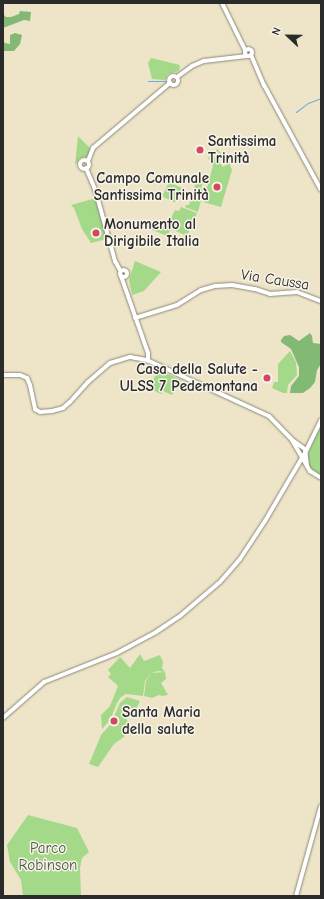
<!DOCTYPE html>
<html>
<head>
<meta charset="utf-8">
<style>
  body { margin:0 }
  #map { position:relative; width:324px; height:899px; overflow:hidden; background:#eee5c8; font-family:"Comic Neue",sans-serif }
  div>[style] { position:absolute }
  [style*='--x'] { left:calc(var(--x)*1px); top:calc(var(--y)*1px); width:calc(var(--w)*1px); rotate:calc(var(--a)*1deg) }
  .green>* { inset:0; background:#a3d989; transform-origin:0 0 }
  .forest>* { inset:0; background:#82b975 }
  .stream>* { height:1px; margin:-0.5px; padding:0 0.5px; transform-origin:0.5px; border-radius:0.5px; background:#69addf }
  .roads { filter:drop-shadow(0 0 1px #8c887a) drop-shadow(0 0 1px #8c887a) }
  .secondary>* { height:4px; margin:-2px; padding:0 2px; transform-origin:2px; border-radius:2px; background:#fff }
  .secondary>.ring { margin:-2px; padding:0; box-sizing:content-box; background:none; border:4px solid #fff; border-radius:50% }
  .primary>* { height:4px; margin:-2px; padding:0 2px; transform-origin:2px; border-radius:2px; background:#fff }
  .primary>.ring { margin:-2px; padding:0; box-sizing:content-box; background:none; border:4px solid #fff; border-radius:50% }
  .dots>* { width:11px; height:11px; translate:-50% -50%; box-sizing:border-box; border:2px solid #f7f3e8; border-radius:50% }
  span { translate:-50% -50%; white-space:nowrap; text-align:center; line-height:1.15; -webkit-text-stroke:3px #f7f3e8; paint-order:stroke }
  .poi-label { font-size:15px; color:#2b2b2b; font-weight:700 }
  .left { translate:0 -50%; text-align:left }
  .right { translate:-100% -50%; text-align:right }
  .street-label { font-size:15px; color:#2b2b2b }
  .park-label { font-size:15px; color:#495642 }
  .frame { position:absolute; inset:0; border:4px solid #2b2b2b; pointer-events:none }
  .north { position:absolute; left:268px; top:16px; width:40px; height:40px; -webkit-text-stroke:3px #f7f3e8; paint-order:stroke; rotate:292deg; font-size:11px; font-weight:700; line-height:16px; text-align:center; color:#2b2b2b }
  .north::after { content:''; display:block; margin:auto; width:14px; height:18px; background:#2b2b2b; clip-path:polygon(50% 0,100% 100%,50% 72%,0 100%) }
</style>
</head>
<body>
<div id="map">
  <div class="green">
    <div style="clip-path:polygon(151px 58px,180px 65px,179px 71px,168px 74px,165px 80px,152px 79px,148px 63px)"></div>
    <div style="clip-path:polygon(78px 136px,89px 147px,90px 151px,88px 156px,80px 158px,75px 165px)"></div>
    <div style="clip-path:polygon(217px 149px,228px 160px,232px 170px,221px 207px,203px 202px,213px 166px,208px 158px,212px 154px,223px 167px,228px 164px,218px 152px,215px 152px)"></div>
    <div style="clip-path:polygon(198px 175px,205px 177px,201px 188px,204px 189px,198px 212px,185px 207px,186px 205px,189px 205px)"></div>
    <div style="left:169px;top:182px;width:14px;height:16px;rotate:25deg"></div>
    <div style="clip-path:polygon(96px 198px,107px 239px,91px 243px,82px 229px,74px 208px,71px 205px)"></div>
    <div style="clip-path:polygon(181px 207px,197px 213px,187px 236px,171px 229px,167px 236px,150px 229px,153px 222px,167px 227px,175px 210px,179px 211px)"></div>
    <div style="clip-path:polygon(135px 261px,161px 272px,144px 291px,132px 295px,129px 280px)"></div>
    <div style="clip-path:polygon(290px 351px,296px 362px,297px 375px,288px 385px,287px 393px,283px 393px,272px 388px,274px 382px,278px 382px,278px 364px)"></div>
    <div style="clip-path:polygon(158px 370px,181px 380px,172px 395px,163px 391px,161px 394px,149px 388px)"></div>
    <div style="clip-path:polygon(321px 424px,321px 477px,313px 472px,308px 466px,308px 454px)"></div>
    <div style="clip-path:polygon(140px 654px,144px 661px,160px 655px,163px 662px,162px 668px,165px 672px,166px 679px,161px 683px,168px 695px,162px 696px,159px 695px,152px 698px,144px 696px,146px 681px,151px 673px,165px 672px,158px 671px,151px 673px,145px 681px,143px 696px,126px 694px,121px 697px,117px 703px,110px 720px,102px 729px,101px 715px,110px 706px,118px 686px,108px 677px,111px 674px,108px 670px,120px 657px,130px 668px)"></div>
    <div style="clip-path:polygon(127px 697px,140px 701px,136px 709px,131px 709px,126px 718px,131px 727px,124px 737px,114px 744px,98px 767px,89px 764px,101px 735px,110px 725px,120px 703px)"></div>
    <div style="clip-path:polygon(28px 815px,77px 828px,89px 852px,82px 858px,80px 868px,81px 896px,23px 896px,21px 880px,10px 862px,7px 845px)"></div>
  </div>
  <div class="forest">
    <div style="clip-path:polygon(20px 11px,31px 12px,30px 21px,24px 20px,3px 28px,3px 14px,6px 17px,11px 17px,19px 14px)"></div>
    <div style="clip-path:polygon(15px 33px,22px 35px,20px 44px,14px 51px,3px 51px,3px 41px,5px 43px,10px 44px,10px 35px)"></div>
    <div style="clip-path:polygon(310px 333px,312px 336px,313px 343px,321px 344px,321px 364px,317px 370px,315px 382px,310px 388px,303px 393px,290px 393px,291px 386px,299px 376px,299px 367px,291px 349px,281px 342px,281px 340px,284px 336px,290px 335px,299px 341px)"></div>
  </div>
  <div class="stream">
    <div style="--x:148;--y:81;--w:17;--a:0"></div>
    <div style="--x:296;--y:112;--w:15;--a:-37"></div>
    <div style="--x:308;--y:103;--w:14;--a:-21"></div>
  </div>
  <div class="roads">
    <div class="secondary">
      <div class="ring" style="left:168.5px;top:75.5px;width:5px;height:5px"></div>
      <div style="--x:177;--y:77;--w:19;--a:-36"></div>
      <div style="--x:192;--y:66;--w:13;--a:-23"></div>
      <div style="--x:204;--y:61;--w:43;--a:-6.6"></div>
      <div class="ring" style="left:79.5px;top:159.5px;width:5px;height:5px"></div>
      <div style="--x:88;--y:161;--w:14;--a:-69"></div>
      <div style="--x:93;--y:148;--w:101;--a:-40.2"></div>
      <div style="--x:86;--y:168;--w:23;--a:67"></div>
      <div style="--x:95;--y:189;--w:75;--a:74.5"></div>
      <div style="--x:115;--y:261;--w:10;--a:61"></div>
      <div class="ring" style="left:119.5px;top:269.5px;width:3px;height:3px"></div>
      <div style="--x:121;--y:276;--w:82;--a:70.7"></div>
      <div style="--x:148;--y:353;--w:8;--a:90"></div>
      <div style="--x:135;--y:318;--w:44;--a:-17.2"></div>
      <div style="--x:177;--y:305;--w:28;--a:-32"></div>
      <div style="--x:201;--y:290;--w:15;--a:-16"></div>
      <div style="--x:215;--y:286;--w:17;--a:-3"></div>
      <div style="--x:232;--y:285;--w:23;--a:10"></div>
      <div style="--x:255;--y:289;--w:16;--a:18"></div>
      <div style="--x:270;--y:294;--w:27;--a:-4"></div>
      <div style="--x:297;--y:292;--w:26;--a:21"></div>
      <div style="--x:3;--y:375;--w:17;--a:0"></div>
      <div style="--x:20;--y:375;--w:8;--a:23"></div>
      <div style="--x:27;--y:378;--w:8;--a:67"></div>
      <div style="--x:30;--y:385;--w:25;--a:78"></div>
      <div style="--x:35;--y:409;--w:6;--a:31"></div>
      <div style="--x:40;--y:412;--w:12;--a:-5"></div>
      <div style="--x:52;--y:411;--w:11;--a:-15"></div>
      <div style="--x:63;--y:408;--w:9;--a:-41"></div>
      <div style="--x:70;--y:402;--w:27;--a:-48"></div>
      <div style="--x:88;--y:382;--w:29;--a:-41"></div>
      <div style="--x:110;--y:363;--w:21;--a:-17"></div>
      <div style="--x:130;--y:357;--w:17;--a:10"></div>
      <div style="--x:147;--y:360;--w:134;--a:24.7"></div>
      <div style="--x:269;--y:416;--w:33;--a:46"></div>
      <div style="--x:292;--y:440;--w:36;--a:60"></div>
      <div style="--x:310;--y:471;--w:13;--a:32"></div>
      <div style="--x:292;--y:440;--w:16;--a:35"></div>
      <div style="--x:305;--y:449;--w:17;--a:83"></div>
      <div style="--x:3;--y:718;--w:55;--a:-41.3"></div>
      <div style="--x:44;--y:682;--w:79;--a:-21.7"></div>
      <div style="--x:117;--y:653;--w:44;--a:-28.3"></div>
      <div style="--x:156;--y:632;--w:29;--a:-34"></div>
      <div style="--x:180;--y:616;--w:52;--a:-40.4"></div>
      <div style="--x:220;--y:582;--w:30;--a:-49"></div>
      <div style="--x:240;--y:559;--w:45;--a:-56.7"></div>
      <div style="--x:265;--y:521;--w:81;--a:-59.6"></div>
      <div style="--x:306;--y:451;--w:34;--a:-64"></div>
    </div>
    <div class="primary">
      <div style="--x:222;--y:3;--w:52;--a:63.9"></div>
      <div class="ring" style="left:244.5px;top:48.5px;width:3px;height:3px"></div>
      <div style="--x:251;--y:55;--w:33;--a:67"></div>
      <div style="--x:264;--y:85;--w:119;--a:61.5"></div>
      <div style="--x:296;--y:896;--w:93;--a:-74.5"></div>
    </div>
  </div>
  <div class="dots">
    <div style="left:200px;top:150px;background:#d1495b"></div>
    <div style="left:217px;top:187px;background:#d1495b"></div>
    <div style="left:96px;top:233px;background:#d1495b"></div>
    <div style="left:267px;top:378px;background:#d1495b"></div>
    <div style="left:114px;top:721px;background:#d1495b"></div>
  </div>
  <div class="poi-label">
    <span class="left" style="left:208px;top:150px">Santissima<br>Trinità</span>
    <span class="right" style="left:209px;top:187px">Campo Comunale<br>Santissima Trinità</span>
    <span class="left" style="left:104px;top:233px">Monumento al<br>Dirigibile Italia</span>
    <span class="right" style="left:258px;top:378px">Casa della Salute -<br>ULSS 7 Pedemontana</span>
    <span class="left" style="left:122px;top:721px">Santa Maria<br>della salute</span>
  </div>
  <div class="street-label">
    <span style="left:275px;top:280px;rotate:9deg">Via Caussa</span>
  </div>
  <div class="park-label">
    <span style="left:48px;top:857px">Parco<br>Robinson</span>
  </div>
  <div class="frame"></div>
  <div class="north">N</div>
</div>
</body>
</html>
